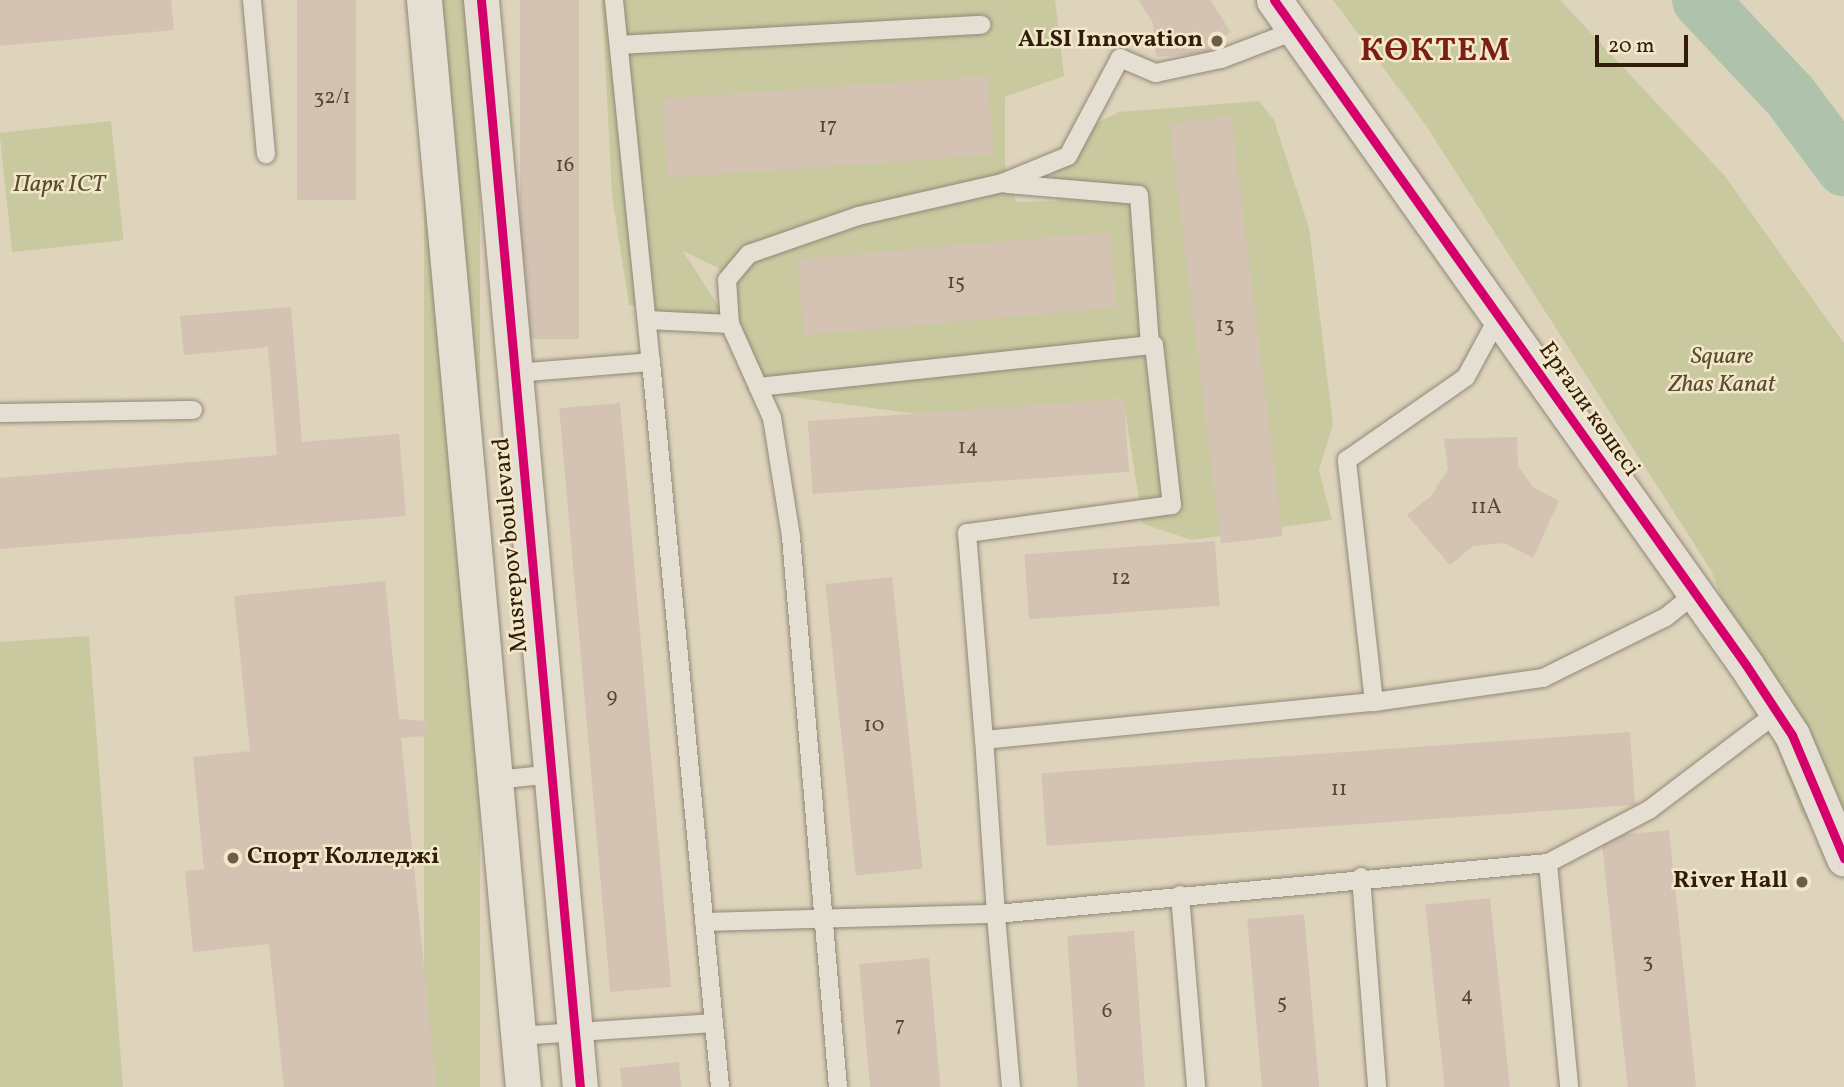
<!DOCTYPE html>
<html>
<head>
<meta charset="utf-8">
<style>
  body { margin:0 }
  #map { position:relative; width:1844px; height:1087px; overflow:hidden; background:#ded4bb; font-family:Vollkorn,serif }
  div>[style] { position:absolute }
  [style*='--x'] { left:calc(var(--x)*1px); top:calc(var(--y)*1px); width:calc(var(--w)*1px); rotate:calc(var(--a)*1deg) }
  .green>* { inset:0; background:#c9c9a0; transform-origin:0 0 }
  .river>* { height:56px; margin:-28px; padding:0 28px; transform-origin:28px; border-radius:28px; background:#aec2ac }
  .building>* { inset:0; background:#d4c2b3; transform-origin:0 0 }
  .roads { filter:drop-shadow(0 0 2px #908878) drop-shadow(0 0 2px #908878) }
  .lane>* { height:18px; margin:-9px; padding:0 9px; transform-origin:9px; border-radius:9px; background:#e5dfd3 }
  .street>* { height:35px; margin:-17.5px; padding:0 17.5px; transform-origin:17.5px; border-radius:17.5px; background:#e5dfd3 }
  .cycleway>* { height:9px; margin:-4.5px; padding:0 4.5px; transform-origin:4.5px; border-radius:4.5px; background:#d6006c }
  .dots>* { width:19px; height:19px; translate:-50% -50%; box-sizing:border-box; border:4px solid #f3e7ca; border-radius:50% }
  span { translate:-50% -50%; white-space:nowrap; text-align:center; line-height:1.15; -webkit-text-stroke:5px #f3e7ca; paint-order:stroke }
  .number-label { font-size:21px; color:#594634 }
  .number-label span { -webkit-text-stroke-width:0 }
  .poi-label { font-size:24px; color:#301c0a; font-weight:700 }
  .right { translate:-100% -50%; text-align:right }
  .left { translate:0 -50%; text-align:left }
  .park-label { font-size:24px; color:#594d30; font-style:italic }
  .street-label { font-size:24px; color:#301c0a }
  .district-label { font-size:32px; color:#7a1f14; font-weight:700; letter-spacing:2px }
  .scale { position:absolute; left:1595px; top:35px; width:93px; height:32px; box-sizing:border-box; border:4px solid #301c0a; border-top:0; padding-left:9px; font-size:21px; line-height:24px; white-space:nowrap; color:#301c0a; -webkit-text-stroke:5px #f3e7ca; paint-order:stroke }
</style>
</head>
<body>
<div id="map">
  <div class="green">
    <div style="left:424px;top:0;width:56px;height:1091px"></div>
    <div style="clip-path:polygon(602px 0,1055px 0,1064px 76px,1005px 97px,1005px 164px,1016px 202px,1057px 201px,1051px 158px,1073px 135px,1119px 112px,1259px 101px,1274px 120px,1309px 228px,1333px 424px,1319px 470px,1332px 520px,1192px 540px,1143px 524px,1123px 399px,923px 415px,747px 391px,744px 332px,718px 268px,683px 251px,730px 324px,629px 305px,612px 195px)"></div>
    <div style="clip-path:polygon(1333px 0,1560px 0,1725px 176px,1844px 343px,1844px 870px,1801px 812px,1711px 570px,1425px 124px)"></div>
    <div style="left:111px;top:121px;width:120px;height:112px;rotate:84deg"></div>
    <div style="clip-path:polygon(89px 636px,123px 1087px,0 1087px,0 642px)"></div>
  </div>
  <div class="river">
    <div style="--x:1700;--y:0;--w:133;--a:46.8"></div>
    <div style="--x:1791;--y:97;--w:89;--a:53.3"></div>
  </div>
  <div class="building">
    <div style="clip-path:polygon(0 0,171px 0,174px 30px,0 46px)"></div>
    <div style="left:297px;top:0;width:59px;height:200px"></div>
    <div style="left:520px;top:0;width:59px;height:339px"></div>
    <div style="clip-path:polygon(1138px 0,1210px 0,1231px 32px,1217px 41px,1218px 52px,1156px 57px,1153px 23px)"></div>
    <div style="left:988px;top:76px;width:79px;height:327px;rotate:86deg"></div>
    <div style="left:1231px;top:116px;width:423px;height:62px;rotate:83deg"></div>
    <div style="left:1110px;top:232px;width:76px;height:314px;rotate:85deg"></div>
    <div style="clip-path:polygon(291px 307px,302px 442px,399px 434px,406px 516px,0 549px,0 478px,277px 455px,268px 347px,184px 355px,180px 316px)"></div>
    <div style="left:1124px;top:399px;width:73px;height:317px;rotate:86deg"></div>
    <div style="left:620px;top:403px;width:586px;height:61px;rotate:85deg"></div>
    <div style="clip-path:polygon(1517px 437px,1518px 466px,1533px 487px,1559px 501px,1533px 558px,1504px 543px,1473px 546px,1450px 565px,1407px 515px,1431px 496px,1448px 469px,1444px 439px)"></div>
    <div style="left:1215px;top:541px;width:65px;height:191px;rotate:86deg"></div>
    <div style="left:892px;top:577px;width:293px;height:67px;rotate:84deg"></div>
    <div style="clip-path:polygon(385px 581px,399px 719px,428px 721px,425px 736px,401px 738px,436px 1087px,284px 1087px,269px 944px,193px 952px,185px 871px,204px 869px,193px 757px,250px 751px,234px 596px)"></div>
    <div style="left:1630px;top:732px;width:73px;height:590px;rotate:86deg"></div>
    <div style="left:1669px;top:830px;width:258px;height:68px;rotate:84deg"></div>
    <div style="left:1490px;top:898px;width:190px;height:65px;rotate:84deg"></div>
    <div style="left:1304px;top:914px;width:174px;height:57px;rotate:85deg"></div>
    <div style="left:1134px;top:931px;width:156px;height:67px;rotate:86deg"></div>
    <div style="left:929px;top:958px;width:130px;height:70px;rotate:85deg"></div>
    <div style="clip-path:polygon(679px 1062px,681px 1087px,622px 1087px,620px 1068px)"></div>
  </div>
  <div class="roads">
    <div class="lane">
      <div style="--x:252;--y:0;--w:155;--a:84.8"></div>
      <div style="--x:614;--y:0;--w:364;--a:84.2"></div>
      <div style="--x:619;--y:45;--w:363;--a:-3.2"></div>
      <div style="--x:1007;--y:184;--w:132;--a:4.8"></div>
      <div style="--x:1139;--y:195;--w:151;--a:85.8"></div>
      <div style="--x:647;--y:320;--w:83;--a:2.8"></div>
      <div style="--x:730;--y:324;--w:103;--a:65.9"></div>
      <div style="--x:772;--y:418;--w:121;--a:80.9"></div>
      <div style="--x:791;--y:537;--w:552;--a:85.12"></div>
      <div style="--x:730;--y:324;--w:44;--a:-93.9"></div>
      <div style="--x:727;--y:280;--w:34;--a:-50"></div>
      <div style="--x:749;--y:254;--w:115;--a:-19.2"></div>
      <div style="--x:858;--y:216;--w:148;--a:-12.9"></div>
      <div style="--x:1002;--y:183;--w:71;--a:-22.2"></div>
      <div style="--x:1068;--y:156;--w:111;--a:-62"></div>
      <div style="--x:1120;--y:58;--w:39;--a:23"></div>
      <div style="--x:1156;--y:73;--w:66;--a:-12.2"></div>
      <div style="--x:1221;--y:59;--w:78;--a:-21"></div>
      <div style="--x:515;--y:373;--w:136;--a:-4.6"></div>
      <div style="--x:651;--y:362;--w:728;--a:84.56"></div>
      <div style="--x:758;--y:387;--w:398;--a:-6.1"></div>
      <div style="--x:1154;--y:345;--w:161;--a:83.6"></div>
      <div style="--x:1172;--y:505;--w:207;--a:172.2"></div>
      <div style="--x:967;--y:533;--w:208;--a:85.3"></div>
      <div style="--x:0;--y:413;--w:193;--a:-0.9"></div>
      <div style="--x:1374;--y:702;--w:244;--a:-96.4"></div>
      <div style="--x:1347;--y:460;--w:145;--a:-34.9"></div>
      <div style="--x:1466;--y:377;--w:69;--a:-61.6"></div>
      <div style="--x:496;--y:780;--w:56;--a:-6.1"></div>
      <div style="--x:1548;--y:863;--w:114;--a:-27.7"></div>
      <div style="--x:1649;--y:810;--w:161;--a:-37.2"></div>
      <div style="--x:1361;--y:877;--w:211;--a:85.6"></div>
      <div style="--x:1180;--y:895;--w:193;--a:85.2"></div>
      <div style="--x:704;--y:922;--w:292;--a:-1.6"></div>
      <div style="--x:996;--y:914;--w:174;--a:-93.9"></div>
      <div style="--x:984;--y:740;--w:392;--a:-5.6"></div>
      <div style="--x:1374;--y:702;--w:171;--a:-8.1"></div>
      <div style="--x:1543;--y:678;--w:137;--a:-26.4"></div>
      <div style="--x:1666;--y:617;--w:33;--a:-39"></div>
      <div style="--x:519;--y:1036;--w:194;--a:-3.8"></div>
      <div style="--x:1011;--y:1087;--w:174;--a:-95"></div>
      <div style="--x:996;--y:914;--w:554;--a:-5.28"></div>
      <div style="--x:1548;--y:863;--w:225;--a:84.6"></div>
    </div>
    <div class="street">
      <div style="--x:424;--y:0;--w:1091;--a:84.8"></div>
      <div style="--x:481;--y:0;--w:1091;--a:84.8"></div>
      <div style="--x:1274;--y:0;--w:815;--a:54.63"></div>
      <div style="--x:1746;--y:665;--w:84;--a:56.7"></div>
      <div style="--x:1792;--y:735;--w:134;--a:67.1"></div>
    </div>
  </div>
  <div class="cycleway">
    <div style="--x:481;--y:0;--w:1091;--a:84.8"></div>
    <div style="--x:1274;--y:0;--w:815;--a:54.63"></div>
    <div style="--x:1746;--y:665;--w:84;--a:56.7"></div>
    <div style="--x:1792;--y:735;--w:134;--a:67.1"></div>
  </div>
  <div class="dots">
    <div style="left:1217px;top:41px;background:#6d5c48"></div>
    <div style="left:233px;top:858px;background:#6d5c48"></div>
    <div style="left:1802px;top:882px;background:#6d5c48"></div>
  </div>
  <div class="number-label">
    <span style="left:332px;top:98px">32/1</span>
    <span style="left:828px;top:127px">17</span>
    <span style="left:565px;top:166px">16</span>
    <span style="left:956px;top:283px">15</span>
    <span style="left:1225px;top:326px">13</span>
    <span style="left:968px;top:448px">14</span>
    <span style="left:1486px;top:508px">11А</span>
    <span style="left:1121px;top:579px">12</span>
    <span style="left:612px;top:697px">9</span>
    <span style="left:874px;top:726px">10</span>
    <span style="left:1339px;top:790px">11</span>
    <span style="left:1648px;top:962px">3</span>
    <span style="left:1467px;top:996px">4</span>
    <span style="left:1282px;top:1003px">5</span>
    <span style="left:1107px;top:1012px">6</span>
    <span style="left:900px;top:1026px">7</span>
  </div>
  <div class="poi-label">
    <span class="right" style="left:1203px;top:41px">ALSI Innovation</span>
    <span class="left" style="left:247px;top:858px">Спорт Колледжі</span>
    <span class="right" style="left:1788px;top:882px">River Hall</span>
  </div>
  <div class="park-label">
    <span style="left:59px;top:186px">Парк ICT</span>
    <span style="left:1722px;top:372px">Square<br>Zhas Kanat</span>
  </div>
  <div class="street-label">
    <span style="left:1588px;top:410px;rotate:55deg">Ерғали көшесі</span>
    <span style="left:512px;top:545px;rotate:-95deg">Musrepov boulevard</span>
  </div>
  <div class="district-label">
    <span style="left:1436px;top:52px">КӨКТЕМ</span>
  </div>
  <div class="scale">20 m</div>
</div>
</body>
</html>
